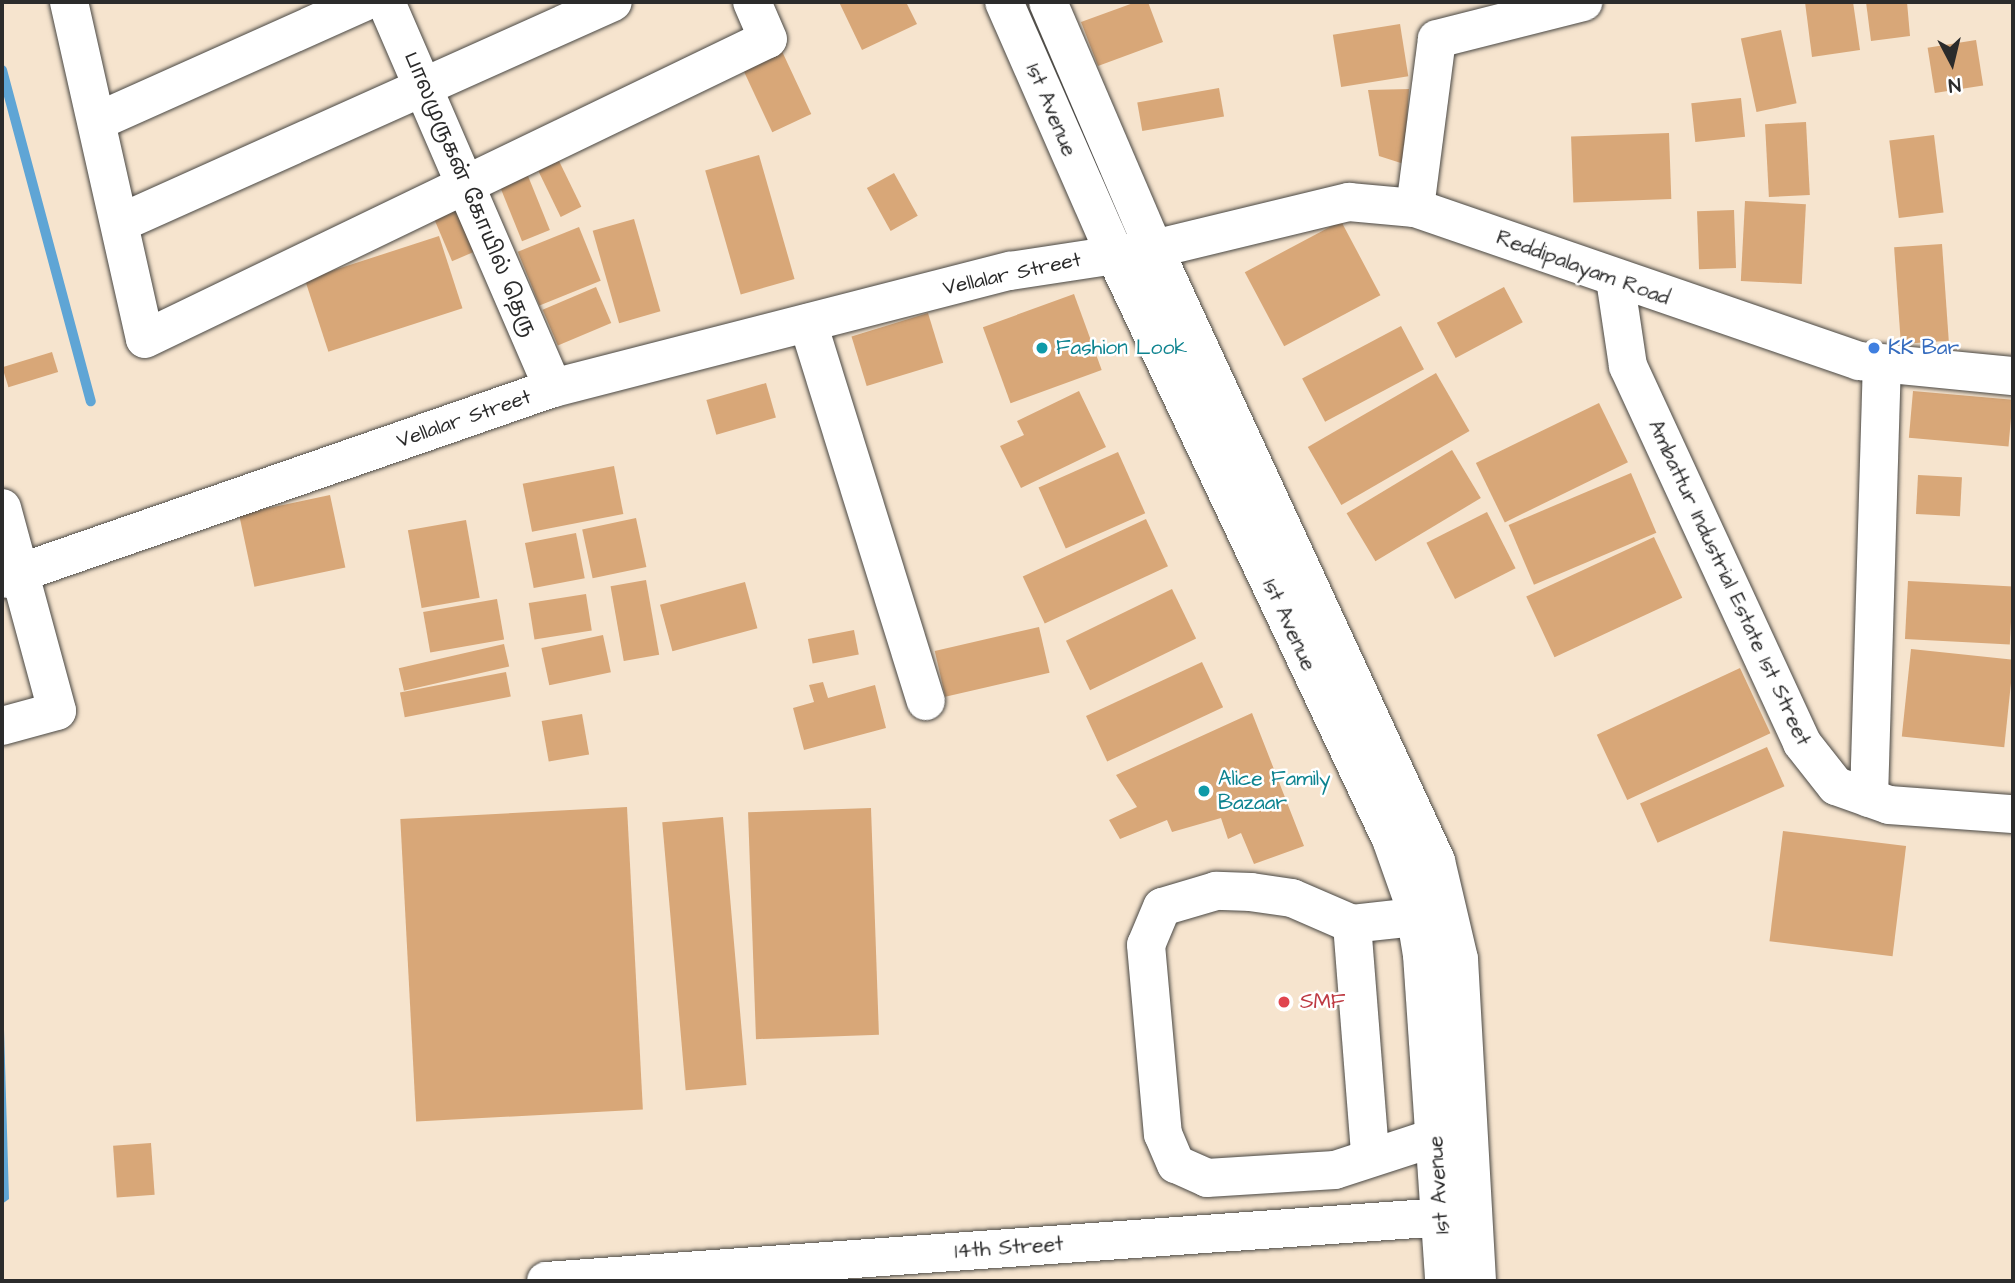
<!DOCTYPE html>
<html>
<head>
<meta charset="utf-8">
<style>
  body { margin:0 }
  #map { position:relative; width:2015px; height:1283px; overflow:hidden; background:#f6e4ce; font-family:"Architects Daughter","Noto Sans Tamil",sans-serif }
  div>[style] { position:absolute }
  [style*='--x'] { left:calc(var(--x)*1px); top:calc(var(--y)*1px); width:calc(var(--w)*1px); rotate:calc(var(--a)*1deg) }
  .water>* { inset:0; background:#5fa5d5 }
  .stream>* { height:10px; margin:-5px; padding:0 5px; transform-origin:5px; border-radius:5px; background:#5fa5d5 }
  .building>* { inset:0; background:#d8a778; transform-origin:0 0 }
  .roads { filter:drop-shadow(0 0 2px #494743) drop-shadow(0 0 2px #494743) }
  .minor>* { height:38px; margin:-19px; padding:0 19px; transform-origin:19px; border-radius:19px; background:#fff }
  .major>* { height:38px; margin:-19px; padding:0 19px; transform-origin:19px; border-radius:19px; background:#fff }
  .dots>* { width:19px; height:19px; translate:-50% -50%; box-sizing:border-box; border:4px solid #fff; border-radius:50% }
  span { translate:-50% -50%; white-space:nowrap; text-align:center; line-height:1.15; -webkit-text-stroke:5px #fff; paint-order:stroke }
  .street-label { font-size:21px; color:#2b2b2b }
  .culture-label { font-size:21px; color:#0d838f }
  .left { translate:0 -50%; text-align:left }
  .shop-label { font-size:21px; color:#366cbe }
  .health-label { font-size:21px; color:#be3a42 }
  .frame { position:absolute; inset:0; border:4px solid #2b2b2b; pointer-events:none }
  .north { position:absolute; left:1917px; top:28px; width:70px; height:70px; -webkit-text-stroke:5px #fff; paint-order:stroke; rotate:173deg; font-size:19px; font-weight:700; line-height:28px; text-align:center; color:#2b2b2b }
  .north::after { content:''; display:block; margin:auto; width:24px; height:32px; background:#2b2b2b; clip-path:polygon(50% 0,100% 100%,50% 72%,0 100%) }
</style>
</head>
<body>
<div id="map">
  <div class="water">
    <div style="clip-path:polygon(2px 961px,9px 1199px,2px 1204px)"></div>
  </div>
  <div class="stream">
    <div style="--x:2;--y:70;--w:343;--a:75"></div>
  </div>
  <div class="building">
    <div style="clip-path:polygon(839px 2px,906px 2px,917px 24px,862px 50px)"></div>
    <div style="clip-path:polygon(1136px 2px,1148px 2px,1163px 42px,1098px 66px,1081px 22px)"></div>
    <div style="clip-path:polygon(1805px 2px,1853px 2px,1860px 50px,1812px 57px)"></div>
    <div style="clip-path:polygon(1866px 2px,1907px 2px,1910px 36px,1871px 41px)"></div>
    <div style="left:1400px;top:24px;width:53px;height:68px;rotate:81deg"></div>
    <div style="left:1781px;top:30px;width:75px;height:41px;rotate:78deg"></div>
    <div style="left:1976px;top:40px;width:46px;height:49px;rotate:81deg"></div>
    <div style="left:780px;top:47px;width:74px;height:43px;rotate:65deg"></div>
    <div style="left:1219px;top:88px;width:29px;height:83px;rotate:80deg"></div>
    <div style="clip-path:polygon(1409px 89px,1404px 164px,1379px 156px,1368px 90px)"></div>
    <div style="left:1741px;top:98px;width:39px;height:50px;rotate:84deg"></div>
    <div style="left:1806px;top:122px;width:73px;height:41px;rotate:87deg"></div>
    <div style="left:1669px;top:133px;width:66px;height:98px;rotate:88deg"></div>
    <div style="left:1934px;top:135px;width:78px;height:45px;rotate:83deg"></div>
    <div style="left:759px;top:155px;width:129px;height:56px;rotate:74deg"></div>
    <div style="left:559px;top:161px;width:51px;height:23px;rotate:64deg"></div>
    <div style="left:524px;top:166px;width:69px;height:30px;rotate:68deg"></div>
    <div style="left:894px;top:173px;width:49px;height:31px;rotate:61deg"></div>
    <div style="left:464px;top:192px;width:59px;height:38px;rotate:67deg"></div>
    <div style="left:1745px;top:201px;width:61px;height:80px;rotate:3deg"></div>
    <div style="left:1734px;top:210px;width:58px;height:37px;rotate:88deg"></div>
    <div style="left:634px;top:219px;width:96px;height:43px;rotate:74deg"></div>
    <div style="left:1341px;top:221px;width:84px;height:109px;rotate:62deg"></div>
    <div style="left:579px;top:227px;width:58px;height:66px;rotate:68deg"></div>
    <div style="left:439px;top:236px;width:76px;height:141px;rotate:72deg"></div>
    <div style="left:1942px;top:244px;width:97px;height:48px;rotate:86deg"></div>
    <div style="left:596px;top:287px;width:39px;height:58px;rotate:67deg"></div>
    <div style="left:1504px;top:287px;width:40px;height:76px;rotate:62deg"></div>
    <div style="left:1074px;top:294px;width:81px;height:97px;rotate:70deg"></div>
    <div style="left:928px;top:313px;width:52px;height:80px;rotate:73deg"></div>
    <div style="left:1401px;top:326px;width:49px;height:112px;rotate:62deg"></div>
    <div style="left:52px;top:352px;width:21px;height:52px;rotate:73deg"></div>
    <div style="left:1436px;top:373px;width:67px;height:148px;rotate:60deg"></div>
    <div style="left:766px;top:383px;width:36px;height:62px;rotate:74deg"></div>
    <div style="clip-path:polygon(1079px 391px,1106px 447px,1021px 488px,1000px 446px,1024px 435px,1017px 421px)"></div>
    <div style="left:1913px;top:391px;width:100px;height:47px;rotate:5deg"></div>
    <div style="left:1599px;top:403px;width:66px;height:137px;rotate:64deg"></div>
    <div style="left:1452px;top:450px;width:56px;height:123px;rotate:59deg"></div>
    <div style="left:1118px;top:452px;width:67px;height:87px;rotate:66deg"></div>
    <div style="left:614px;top:466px;width:49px;height:93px;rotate:79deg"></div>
    <div style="left:1631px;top:473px;width:65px;height:133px;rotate:67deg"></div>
    <div style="left:1918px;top:475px;width:44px;height:39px;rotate:3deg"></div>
    <div style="left:330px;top:495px;width:74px;height:93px;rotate:78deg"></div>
    <div style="left:1487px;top:512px;width:63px;height:68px;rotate:63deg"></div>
    <div style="left:636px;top:518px;width:50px;height:55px;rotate:78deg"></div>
    <div style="left:1146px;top:519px;width:52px;height:136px;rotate:65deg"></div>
    <div style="left:466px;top:520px;width:79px;height:59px;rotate:80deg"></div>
    <div style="left:576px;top:533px;width:46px;height:52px;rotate:79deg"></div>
    <div style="left:1654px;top:537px;width:67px;height:141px;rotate:65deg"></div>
    <div style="left:646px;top:580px;width:76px;height:36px;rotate:80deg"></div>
    <div style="left:1908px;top:581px;width:105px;height:58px;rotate:3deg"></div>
    <div style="left:745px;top:582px;width:48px;height:88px;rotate:75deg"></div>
    <div style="left:1172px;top:589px;width:55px;height:118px;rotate:64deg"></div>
    <div style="left:586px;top:594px;width:37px;height:58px;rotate:81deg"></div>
    <div style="left:497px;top:599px;width:41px;height:75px;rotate:80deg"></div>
    <div style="left:1039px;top:627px;width:47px;height:107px;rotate:77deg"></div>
    <div style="left:854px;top:630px;width:25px;height:47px;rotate:79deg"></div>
    <div style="left:603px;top:635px;width:38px;height:63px;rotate:78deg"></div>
    <div style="left:504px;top:644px;width:23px;height:108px;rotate:77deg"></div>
    <div style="left:1911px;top:649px;width:103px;height:88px;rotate:6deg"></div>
    <div style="left:1202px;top:662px;width:50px;height:128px;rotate:65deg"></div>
    <div style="left:1740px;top:668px;width:72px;height:158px;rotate:65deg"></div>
    <div style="left:506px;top:672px;width:25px;height:108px;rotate:79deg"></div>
    <div style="clip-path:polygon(823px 682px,828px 698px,875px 685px,886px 728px,804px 750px,793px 708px,814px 702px,809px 685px)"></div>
    <div style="clip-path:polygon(1252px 713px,1304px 846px,1254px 864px,1241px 833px,1228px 839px,1221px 818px,1172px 832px,1167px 820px,1120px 839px,1109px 820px,1137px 807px,1116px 775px)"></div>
    <div style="left:582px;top:714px;width:41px;height:41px;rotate:80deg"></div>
    <div style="left:1767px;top:747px;width:43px;height:139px;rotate:66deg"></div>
    <div style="left:627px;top:807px;width:303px;height:227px;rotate:87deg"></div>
    <div style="left:871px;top:808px;width:227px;height:123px;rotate:88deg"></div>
    <div style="left:723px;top:817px;width:269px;height:61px;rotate:85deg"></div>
    <div style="left:1783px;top:831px;width:124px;height:111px;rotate:7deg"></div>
    <div style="left:151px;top:1143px;width:52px;height:38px;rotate:86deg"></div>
  </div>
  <div class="roads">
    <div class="minor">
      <div style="--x:69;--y:2;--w:345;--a:77.3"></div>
      <div style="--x:145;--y:339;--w:691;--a:-25.71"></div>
      <div style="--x:768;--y:39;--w:40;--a:-113.4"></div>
      <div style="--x:386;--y:2;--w:421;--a:66.6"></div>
      <div style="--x:98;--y:121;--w:291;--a:-24.1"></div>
      <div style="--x:1415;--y:208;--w:170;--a:-82.6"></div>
      <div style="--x:1437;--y:39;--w:151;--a:-14.2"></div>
      <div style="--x:120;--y:223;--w:540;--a:-24.15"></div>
      <div style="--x:1615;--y:279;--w:88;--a:81.5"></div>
      <div style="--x:1628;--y:366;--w:415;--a:65.2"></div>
      <div style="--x:1802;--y:743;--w:55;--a:51.7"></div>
      <div style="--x:1836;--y:786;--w:56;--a:19.7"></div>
      <div style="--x:1889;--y:805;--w:124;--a:4.2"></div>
      <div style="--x:808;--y:323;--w:396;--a:72.7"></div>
      <div style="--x:2;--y:508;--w:210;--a:74.8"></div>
      <div style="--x:57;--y:711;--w:57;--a:164.7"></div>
      <div style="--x:2;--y:579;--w:583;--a:-19.12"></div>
      <div style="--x:553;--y:388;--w:472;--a:-14.4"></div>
      <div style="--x:1010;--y:271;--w:146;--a:-8.7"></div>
      <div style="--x:1154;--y:249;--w:201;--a:-13.6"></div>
      <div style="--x:1349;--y:202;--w:66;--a:5.2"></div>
      <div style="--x:1415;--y:208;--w:470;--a:19"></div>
      <div style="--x:1859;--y:361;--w:155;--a:5.6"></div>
      <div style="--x:1869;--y:798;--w:435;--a:-88.3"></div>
      <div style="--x:1415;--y:917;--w:63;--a:173.7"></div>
      <div style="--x:1352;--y:924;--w:65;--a:-156.6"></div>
      <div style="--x:1292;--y:898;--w:41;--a:-171.7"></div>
      <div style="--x:1251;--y:892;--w:35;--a:-178"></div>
      <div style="--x:1216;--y:891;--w:56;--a:163.5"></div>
      <div style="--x:1162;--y:907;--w:41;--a:112.8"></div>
      <div style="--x:1146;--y:945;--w:190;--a:84.9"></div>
      <div style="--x:1163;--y:1134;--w:33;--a:67"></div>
      <div style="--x:1176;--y:1164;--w:34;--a:24"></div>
      <div style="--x:1207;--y:1178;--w:128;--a:-3.6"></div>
      <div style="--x:1335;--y:1170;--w:106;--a:-18.1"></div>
      <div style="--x:1352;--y:924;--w:232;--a:85.5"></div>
      <div style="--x:546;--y:1281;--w:927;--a:-4.08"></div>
    </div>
    <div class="major">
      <div style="--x:1004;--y:2;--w:274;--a:66.3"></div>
      <div style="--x:1114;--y:253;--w:648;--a:64.7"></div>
      <div style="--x:1391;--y:839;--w:66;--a:70.5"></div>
      <div style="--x:1413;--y:901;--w:55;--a:80.5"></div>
      <div style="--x:1422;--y:955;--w:327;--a:86.1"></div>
      <div style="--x:1048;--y:2;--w:269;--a:66.8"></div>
      <div style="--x:1154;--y:249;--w:674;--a:65.26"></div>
      <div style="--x:1436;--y:861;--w:101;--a:76.8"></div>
      <div style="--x:1459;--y:959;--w:323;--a:86.8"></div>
    </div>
  </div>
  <div class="dots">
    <div style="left:1042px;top:348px;background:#0f9aa8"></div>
    <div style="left:1874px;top:348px;background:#3f7fe0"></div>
    <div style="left:1204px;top:791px;background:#0f9aa8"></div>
    <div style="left:1284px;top:1002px;background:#e0444e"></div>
  </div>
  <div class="street-label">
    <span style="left:1051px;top:110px;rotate:67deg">1st Avenue</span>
    <span style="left:470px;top:194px;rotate:67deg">பாலமுருகன் கோயில் தெரு</span>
    <span style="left:1583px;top:268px;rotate:20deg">Reddipalayam Road</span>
    <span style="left:1012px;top:274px;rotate:-12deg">Vellalar Street</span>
    <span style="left:464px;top:419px;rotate:-19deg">Vellalar Street</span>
    <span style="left:1729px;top:583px;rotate:65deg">Ambattur Industrial Estate 1st Street</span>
    <span style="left:1289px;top:625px;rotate:65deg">1st Avenue</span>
    <span style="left:1439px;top:1185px;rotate:-94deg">1st Avenue</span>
    <span style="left:1009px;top:1248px;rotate:-4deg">14th Street</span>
  </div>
  <div class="culture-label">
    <span class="left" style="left:1056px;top:348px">Fashion Look</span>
    <span class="left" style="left:1218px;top:791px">Alice Family<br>Bazaar</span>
  </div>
  <div class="shop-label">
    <span class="left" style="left:1888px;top:348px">KK Bar</span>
  </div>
  <div class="health-label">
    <span class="left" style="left:1300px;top:1002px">SMF</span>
  </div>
  <div class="frame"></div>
  <div class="north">N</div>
</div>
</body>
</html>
